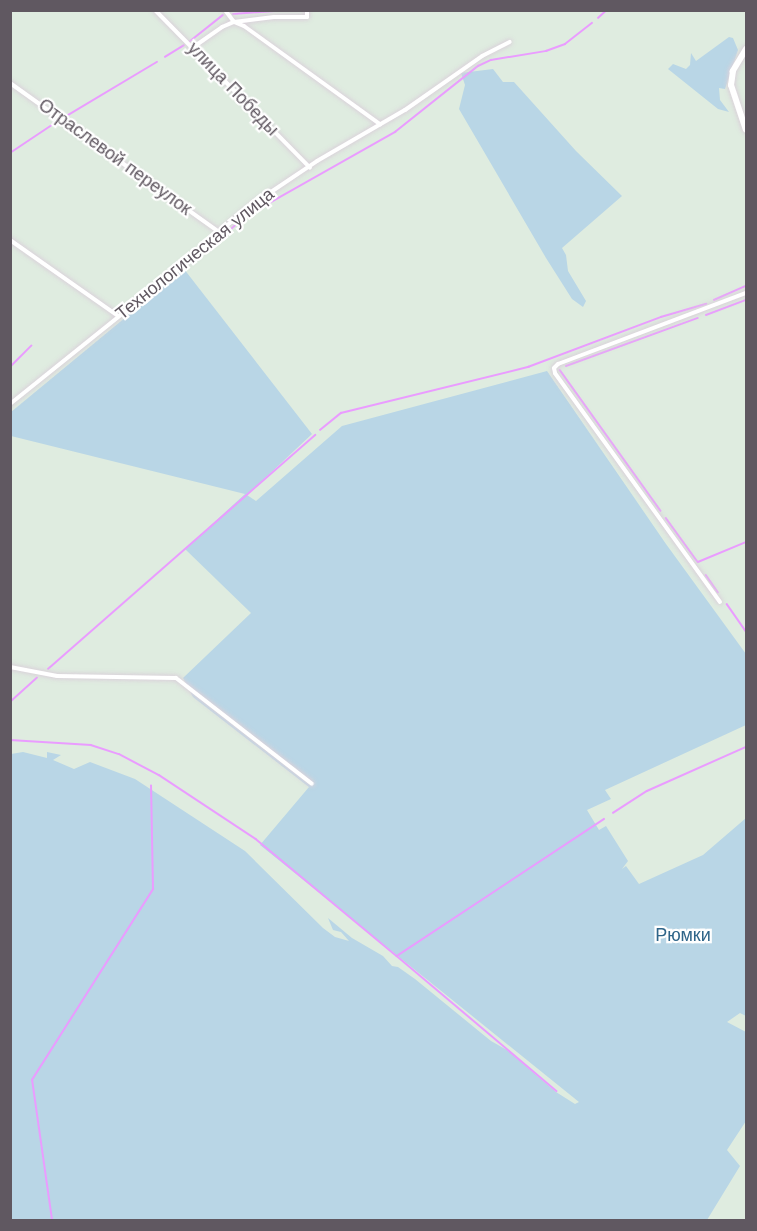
<!DOCTYPE html>
<html>
<head>
<meta charset="utf-8">
<style>
  body { margin:0 }
  #map { position:relative; width:757px; height:1231px; overflow:hidden; background:#dfece0; font-family:"Work Sans",sans-serif }
  div>[style] { position:absolute }
  [style*='--x'] { left:calc(var(--x)*1px); top:calc(var(--y)*1px); width:calc(var(--w)*1px); rotate:calc(var(--a)*1deg) }
  .green>* { inset:0; background:#b9d6e6 }
  .stream>* { height:1.5px; margin:-0.75px; padding:0 0.75px; transform-origin:0.75px; border-radius:0.75px; background:#ea9cff }
  .roads { filter:drop-shadow(0 0 2px #dad2da) drop-shadow(0 0 2px #dad2da) }
  .street>* { height:4px; margin:-2px; padding:0 2px; transform-origin:2px; border-radius:2px; background:#fff }
  .secondary>* { height:6px; margin:-3px; padding:0 3px; transform-origin:3px; border-radius:3px; background:#fff }
  span { translate:-50% -50%; white-space:nowrap; text-align:center; line-height:1.15; -webkit-text-stroke:4.5px #fff; paint-order:stroke }
  .street-label { font-size:18px; color:#605861 }
  .park-label { font-size:18px; color:#2f6589 }
  .frame { position:absolute; inset:0; border:12px solid #605861; pointer-events:none }
</style>
</head>
<body>
<div id="map">
  <div class="green">
    <div style="clip-path:polygon(729px 37px,733px 38px,738px 50px,725px 89px,719px 88px,720px 100px,729px 112px,718px 109px,668px 69px,673px 64px,686px 69px,690px 65px,691px 53px,696px 61px)"></div>
    <div style="clip-path:polygon(493px 69px,503px 82px,514px 82px,576px 151px,622px 196px,562px 248px,566px 255px,568px 271px,586px 301px,583px 307px,572px 299px,546px 258px,459px 109px,465px 85px,461px 73px)"></div>
    <div style="clip-path:polygon(184px 269px,312px 434px,247px 495px,256px 501px,342px 426px,547px 371px,666px 544px,746px 654px,746px 725px,605px 790px,611px 799px,587px 810px,599px 830px,606px 826px,628px 861px,622px 869px,626px 866px,639px 884px,703px 855px,746px 818px,746px 1016px,740px 1013px,727px 1022px,746px 1032px,746px 1121px,727px 1150px,740px 1166px,707px 1220px,11px 1220px,11px 754px,23px 752px,47px 758px,47px 752px,61px 755px,53px 760px,74px 769px,90px 762px,135px 779px,245px 851px,323px 928px,335px 937px,349px 941px,341px 932px,333px 930px,328px 918px,352px 938px,383px 956px,392px 966px,398px 967px,415px 979px,491px 1041px,507px 1050px,556px 1092px,575px 1104px,579px 1102px,260px 845px,309px 787px,193px 697px,183px 678px,251px 613px,185px 549px,245px 494px,11px 436px,11px 412px)"></div>
  </div>
  <div class="stream">
    <div style="--x:233;--y:14;--w:56;--a:-4.1"></div>
    <div style="--x:598;--y:18;--w:12;--a:-42"></div>
    <div style="--x:189;--y:42;--w:43;--a:-38.5"></div>
    <div style="--x:165;--y:57;--w:22;--a:-32"></div>
    <div style="--x:65;--y:117;--w:107;--a:-30.9"></div>
    <div style="--x:10;--y:153;--w:58;--a:-33.7"></div>
    <div style="--x:221;--y:238;--w:30;--a:-42"></div>
    <div style="--x:243;--y:218;--w:175;--a:-29.5"></div>
    <div style="--x:395;--y:132;--w:106;--a:-38.5"></div>
    <div style="--x:478;--y:66;--w:14;--a:-25"></div>
    <div style="--x:491;--y:60;--w:56;--a:-9.3"></div>
    <div style="--x:546;--y:51;--w:20;--a:-20"></div>
    <div style="--x:565;--y:44;--w:34;--a:-38"></div>
    <div style="--x:714;--y:300;--w:35;--a:-24"></div>
    <div style="--x:706;--y:315;--w:43;--a:-20.6"></div>
    <div style="--x:566;--y:366;--w:140;--a:-20"></div>
    <div style="--x:10;--y:367;--w:30;--a:-45"></div>
    <div style="--x:560;--y:370;--w:173;--a:54.4"></div>
    <div style="--x:320;--y:430;--w:27;--a:-39"></div>
    <div style="--x:341;--y:413;--w:193;--a:-13.8"></div>
    <div style="--x:528;--y:367;--w:142;--a:-20.6"></div>
    <div style="--x:661;--y:317;--w:47;--a:-16.1"></div>
    <div style="--x:666;--y:518;--w:54;--a:54"></div>
    <div style="--x:698;--y:562;--w:52;--a:-22.6"></div>
    <div style="--x:706;--y:575;--w:21;--a:55"></div>
    <div style="--x:727;--y:604;--w:33;--a:55"></div>
    <div style="--x:48;--y:669;--w:355;--a:-41.2"></div>
    <div style="--x:10;--y:702;--w:36;--a:-42"></div>
    <div style="--x:10;--y:740;--w:81;--a:3.5"></div>
    <div style="--x:91;--y:745;--w:29;--a:18"></div>
    <div style="--x:119;--y:754;--w:45;--a:27.7"></div>
    <div style="--x:159;--y:775;--w:116;--a:33.4"></div>
    <div style="--x:256;--y:839;--w:183;--a:39.7"></div>
    <div style="--x:397;--y:956;--w:248;--a:-33.5"></div>
    <div style="--x:613;--y:813;--w:40;--a:-32.9"></div>
    <div style="--x:647;--y:791;--w:108;--a:-24"></div>
    <div style="--x:397;--y:956;--w:209;--a:40.2"></div>
    <div style="--x:52;--y:1220;--w:141;--a:-98.1"></div>
    <div style="--x:32;--y:1080;--w:226;--a:-57.6"></div>
    <div style="--x:153;--y:889;--w:103;--a:-91.1"></div>
  </div>
  <div class="roads">
    <div class="street">
      <div style="--x:155;--y:10;--w:221;--a:45.5"></div>
      <div style="--x:225;--y:10;--w:15;--a:53"></div>
      <div style="--x:234;--y:22;--w:11;--a:22"></div>
      <div style="--x:244;--y:26;--w:168;--a:35.8"></div>
      <div style="--x:192;--y:48;--w:37;--a:-35"></div>
      <div style="--x:222;--y:27;--w:13;--a:-23"></div>
      <div style="--x:234;--y:22;--w:40;--a:-7.1"></div>
      <div style="--x:274;--y:17;--w:33;--a:0"></div>
      <div style="--x:307;--y:17;--w:7;--a:-90"></div>
      <div style="--x:10;--y:83;--w:257;--a:35.5"></div>
      <div style="--x:10;--y:240;--w:132;--a:35.1"></div>
      <div style="--x:10;--y:404;--w:260;--a:-38.8"></div>
      <div style="--x:213;--y:241;--w:11;--a:-56"></div>
      <div style="--x:219;--y:232;--w:44;--a:-39.5"></div>
      <div style="--x:253;--y:204;--w:77;--a:-33.9"></div>
      <div style="--x:317;--y:161;--w:102;--a:-30.1"></div>
      <div style="--x:405;--y:110;--w:94;--a:-35"></div>
      <div style="--x:482;--y:56;--w:31;--a:-27"></div>
      <div style="--x:720;--y:602;--w:282;--a:-125.8"></div>
      <div style="--x:555;--y:373;--w:5;--a:-101"></div>
      <div style="--x:554;--y:368;--w:6;--a:-45"></div>
      <div style="--x:558;--y:364;--w:201;--a:-20.7"></div>
      <div style="--x:10;--y:667;--w:48;--a:10.8"></div>
      <div style="--x:57;--y:676;--w:119;--a:1"></div>
      <div style="--x:176;--y:678;--w:172;--a:37.9"></div>
    </div>
    <div class="secondary">
      <div style="--x:746;--y:49;--w:26;--a:121"></div>
      <div style="--x:733;--y:71;--w:14;--a:98"></div>
      <div style="--x:731;--y:85;--w:47;--a:71.6"></div>
    </div>
  </div>
  <div class="street-label">
    <span style="left:233px;top:89px;rotate:46deg">улица Победы</span>
    <span style="left:115px;top:157px;rotate:36deg">Отраслевой переулок</span>
    <span style="left:195px;top:254px;rotate:-39deg">Технологическая улица</span>
  </div>
  <div class="park-label">
    <span style="left:683px;top:935px">Рюмки</span>
  </div>
  <div class="frame"></div>
</div>
</body>
</html>
